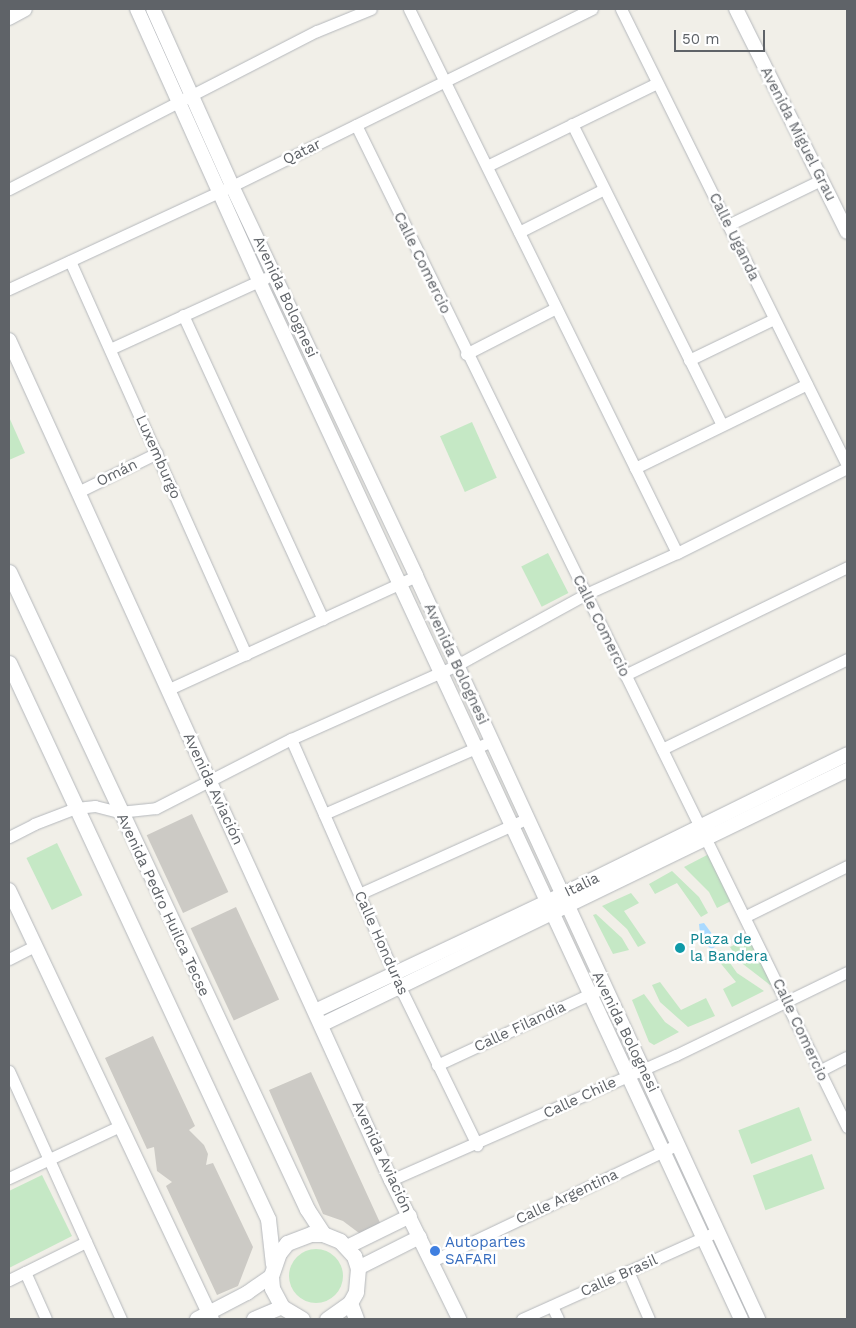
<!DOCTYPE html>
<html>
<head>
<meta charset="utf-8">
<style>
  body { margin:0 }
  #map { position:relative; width:856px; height:1328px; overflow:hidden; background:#f1efe8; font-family:"Work Sans",sans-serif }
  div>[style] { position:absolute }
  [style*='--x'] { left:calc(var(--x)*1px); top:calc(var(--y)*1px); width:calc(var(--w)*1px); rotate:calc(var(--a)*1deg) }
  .green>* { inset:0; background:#c5e8c5; transform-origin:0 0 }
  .round { border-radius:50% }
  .water>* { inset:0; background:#aadaff }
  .building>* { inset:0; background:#cccac5; transform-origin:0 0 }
  .roads { filter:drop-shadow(0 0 1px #b5b8bc) drop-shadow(0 0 1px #b5b8bc) }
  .minor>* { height:11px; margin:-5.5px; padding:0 5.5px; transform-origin:5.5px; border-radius:5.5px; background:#fff }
  .tertiary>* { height:14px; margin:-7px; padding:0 7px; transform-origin:7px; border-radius:7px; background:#fff }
  .secondary>* { height:15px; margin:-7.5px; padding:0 7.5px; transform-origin:7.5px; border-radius:7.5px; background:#fff }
  .dots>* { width:14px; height:14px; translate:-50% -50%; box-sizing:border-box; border:2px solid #fff; border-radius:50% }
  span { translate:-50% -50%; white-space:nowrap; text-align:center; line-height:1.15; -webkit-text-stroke:5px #fff; paint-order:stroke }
  .street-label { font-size:15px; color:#5f6368 }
  .culture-label { font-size:15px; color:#0d838f }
  .left { translate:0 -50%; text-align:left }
  .shop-label { font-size:15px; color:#366cbe }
  .frame { position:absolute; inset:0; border:10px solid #5f6368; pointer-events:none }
  .scale { position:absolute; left:674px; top:30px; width:91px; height:22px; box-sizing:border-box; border:2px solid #5f6368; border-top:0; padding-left:6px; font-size:15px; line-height:18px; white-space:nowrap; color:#5f6368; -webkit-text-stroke:4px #fff; paint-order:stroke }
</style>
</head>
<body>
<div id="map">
  <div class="green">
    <div style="clip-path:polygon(9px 417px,25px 453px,9px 460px)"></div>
    <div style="left:472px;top:422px;width:61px;height:35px;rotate:66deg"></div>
    <div style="left:548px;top:553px;width:45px;height:30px;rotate:63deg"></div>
    <div style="left:57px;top:843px;width:58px;height:34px;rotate:64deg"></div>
    <div style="clip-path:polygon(709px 854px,733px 900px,717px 908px,709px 892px,684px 867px)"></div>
    <div style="clip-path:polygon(672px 871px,699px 897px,708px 913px,701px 917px,677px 883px,655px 894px,649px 884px)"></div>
    <div style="clip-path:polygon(631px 893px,639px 903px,624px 911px,646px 943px,638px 947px,627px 929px,602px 906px)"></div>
    <div style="clip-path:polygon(596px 914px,622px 938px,629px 950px,613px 954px,593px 915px)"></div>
    <div style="clip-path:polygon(752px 936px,774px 982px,770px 985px,739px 961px,730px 947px)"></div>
    <div style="clip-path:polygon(721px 950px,737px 973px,764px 991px,732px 1007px,723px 989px,736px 982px,713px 954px)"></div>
    <div style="clip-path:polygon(660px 982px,681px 1010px,706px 998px,715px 1016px,688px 1027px,660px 1002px,652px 985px)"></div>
    <div style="clip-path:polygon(644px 994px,665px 1022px,679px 1032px,654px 1045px,649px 1042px,632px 1000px)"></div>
    <div style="left:799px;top:1107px;width:36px;height:65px;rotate:69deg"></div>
    <div style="left:812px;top:1154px;width:37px;height:63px;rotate:70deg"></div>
    <div style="clip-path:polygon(42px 1175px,72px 1236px,9px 1268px,9px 1191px)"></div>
    <div class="round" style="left:289px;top:1249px;width:54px;height:54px"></div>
  </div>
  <div class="water">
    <div style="clip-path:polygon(704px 923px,715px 938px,716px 946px,712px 949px,705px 945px,700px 933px,699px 924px)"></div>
  </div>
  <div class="building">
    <div style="left:192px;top:814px;width:86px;height:50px;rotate:65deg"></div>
    <div style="left:236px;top:907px;width:102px;height:50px;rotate:65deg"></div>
    <div style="clip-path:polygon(153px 1036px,195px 1126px,189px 1130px,204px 1145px,208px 1154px,206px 1165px,213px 1163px,253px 1247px,238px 1286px,217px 1295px,166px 1186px,172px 1182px,157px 1171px,154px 1147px,147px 1149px,105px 1058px)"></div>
    <div style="clip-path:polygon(311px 1072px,382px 1227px,363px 1236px,343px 1221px,323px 1214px,269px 1090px)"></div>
  </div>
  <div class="roads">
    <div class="minor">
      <div style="--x:409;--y:9;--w:606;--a:63.77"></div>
      <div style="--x:621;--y:9;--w:509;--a:63.64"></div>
      <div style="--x:572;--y:124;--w:336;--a:63.5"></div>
      <div style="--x:356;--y:125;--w:1116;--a:63.89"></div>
      <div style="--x:487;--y:166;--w:189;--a:-26"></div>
      <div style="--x:9;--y:189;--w:346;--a:-27.2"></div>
      <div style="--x:317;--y:31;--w:58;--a:-22.2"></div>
      <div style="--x:728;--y:225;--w:103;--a:-25.8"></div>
      <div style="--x:519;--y:232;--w:95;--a:-26.8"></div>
      <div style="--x:70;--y:261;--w:431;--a:65.9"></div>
      <div style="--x:9;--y:289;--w:246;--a:-24.8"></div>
      <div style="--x:232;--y:186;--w:401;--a:-26.2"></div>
      <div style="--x:183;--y:315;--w:335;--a:65.3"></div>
      <div style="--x:110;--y:349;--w:171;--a:-24.5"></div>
      <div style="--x:466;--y:354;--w:101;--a:-27.1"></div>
      <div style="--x:689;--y:360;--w:94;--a:-25.8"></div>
      <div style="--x:635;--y:468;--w:191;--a:-26"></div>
      <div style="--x:78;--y:492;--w:88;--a:-26.3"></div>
      <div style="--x:625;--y:675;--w:247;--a:-25.9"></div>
      <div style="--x:167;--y:690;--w:274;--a:-24.6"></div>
      <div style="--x:291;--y:739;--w:271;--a:66.3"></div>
      <div style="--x:400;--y:987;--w:176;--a:64"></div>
      <div style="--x:662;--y:749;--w:206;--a:-25.9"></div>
      <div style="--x:324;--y:814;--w:183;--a:-23.5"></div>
      <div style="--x:9;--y:837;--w:28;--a:-27"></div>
      <div style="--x:34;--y:824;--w:45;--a:-20.9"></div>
      <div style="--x:76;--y:808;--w:19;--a:-6"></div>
      <div style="--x:95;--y:806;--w:25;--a:14"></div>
      <div style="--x:119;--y:812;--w:37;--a:-6"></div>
      <div style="--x:156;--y:808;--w:152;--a:-27.1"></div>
      <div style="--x:291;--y:739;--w:182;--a:-24"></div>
      <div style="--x:457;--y:665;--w:147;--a:-28.8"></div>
      <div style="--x:586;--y:594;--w:100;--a:-24.3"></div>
      <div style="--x:677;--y:553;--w:190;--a:-26.6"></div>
      <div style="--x:359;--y:894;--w:183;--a:-24.2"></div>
      <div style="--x:746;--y:916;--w:113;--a:-26.3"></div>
      <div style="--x:9;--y:959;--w:29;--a:-27"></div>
      <div style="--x:437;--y:1065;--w:183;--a:-24.9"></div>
      <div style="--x:9;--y:1071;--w:272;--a:65.7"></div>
      <div style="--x:819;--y:1071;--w:31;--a:-27"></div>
      <div style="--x:9;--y:1178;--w:123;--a:-25.1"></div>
      <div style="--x:391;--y:1180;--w:311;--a:-23.7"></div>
      <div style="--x:676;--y:1055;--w:190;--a:-25.9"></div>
      <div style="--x:430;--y:1262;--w:272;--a:-25.4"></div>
      <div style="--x:628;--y:1271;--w:52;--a:66.4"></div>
      <div style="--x:25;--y:1272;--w:51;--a:65.9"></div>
      <div style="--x:9;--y:1280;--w:86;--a:-26.3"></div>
      <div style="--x:552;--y:1306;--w:14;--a:65"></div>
      <div style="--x:522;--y:1319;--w:213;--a:-24.2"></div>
    </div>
    <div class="tertiary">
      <div style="--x:137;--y:9;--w:298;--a:65.8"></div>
      <div style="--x:259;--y:281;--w:1144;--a:65.09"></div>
      <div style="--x:153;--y:9;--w:194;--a:65.9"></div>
      <div style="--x:232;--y:186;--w:431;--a:64.7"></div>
      <div style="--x:416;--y:576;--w:818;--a:65.28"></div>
      <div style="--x:736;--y:9;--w:249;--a:63.5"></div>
      <div style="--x:9;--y:18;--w:18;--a:-29"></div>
      <div style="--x:9;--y:340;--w:923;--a:65.55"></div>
      <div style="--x:391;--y:1180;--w:155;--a:63.9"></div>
      <div style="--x:9;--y:890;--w:475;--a:64.7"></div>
      <div style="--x:315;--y:1011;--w:272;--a:-25.2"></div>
      <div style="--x:561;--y:895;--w:319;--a:-26.2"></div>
      <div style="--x:321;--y:1025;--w:585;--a:-25.86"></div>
      <div style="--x:347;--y:1247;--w:70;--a:-26.2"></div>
      <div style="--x:358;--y:1268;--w:69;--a:-26.6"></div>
      <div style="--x:197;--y:1319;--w:56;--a:-27.5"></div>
      <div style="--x:247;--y:1293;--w:29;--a:-35"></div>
      <div style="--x:254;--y:1319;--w:30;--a:-23"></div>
    </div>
    <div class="secondary">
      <div style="--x:9;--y:572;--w:703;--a:64.93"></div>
      <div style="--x:307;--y:1209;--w:30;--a:57"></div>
      <div style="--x:9;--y:663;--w:613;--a:65.02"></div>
      <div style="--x:268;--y:1219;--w:45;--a:83.7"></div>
      <div style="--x:350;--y:1303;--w:17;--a:69"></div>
      <div style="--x:302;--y:1319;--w:23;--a:-149"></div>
      <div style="--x:282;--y:1307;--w:21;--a:-118"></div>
      <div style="--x:272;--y:1288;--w:12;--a:-95"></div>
      <div style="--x:271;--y:1276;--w:24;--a:-71"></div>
      <div style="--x:279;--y:1253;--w:13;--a:-51"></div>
      <div style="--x:287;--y:1243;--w:26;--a:-21"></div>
      <div style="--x:311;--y:1234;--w:12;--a:0"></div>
      <div style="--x:323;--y:1234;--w:18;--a:22"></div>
      <div style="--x:340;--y:1241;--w:21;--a:47"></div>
      <div style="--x:354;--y:1256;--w:13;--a:72"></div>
      <div style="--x:358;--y:1268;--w:24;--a:95"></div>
      <div style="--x:356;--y:1292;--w:13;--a:119"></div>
      <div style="--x:350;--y:1303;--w:28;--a:145"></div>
    </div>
  </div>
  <div class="dots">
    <div style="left:680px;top:948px;background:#0f9aa8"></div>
    <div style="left:435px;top:1251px;background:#3f7fe0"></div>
  </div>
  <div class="street-label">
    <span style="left:798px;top:134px;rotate:63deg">Avenida Miguel Grau</span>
    <span style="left:302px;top:152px;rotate:-26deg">Qatar</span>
    <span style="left:734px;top:237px;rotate:64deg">Calle Uganda</span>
    <span style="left:422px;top:263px;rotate:64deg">Calle Comercio</span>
    <span style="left:285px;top:297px;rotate:65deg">Avenida Bolognesi</span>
    <span style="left:158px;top:457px;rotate:66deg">Luxemburgo</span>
    <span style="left:117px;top:473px;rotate:-26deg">Omán</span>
    <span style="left:601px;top:626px;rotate:64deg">Calle Comercio</span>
    <span style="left:456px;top:664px;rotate:65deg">Avenida Bolognesi</span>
    <span style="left:213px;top:789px;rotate:65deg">Avenida Aviación</span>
    <span style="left:582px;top:885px;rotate:-26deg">Italia</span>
    <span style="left:163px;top:905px;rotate:65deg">Avenida Pedro Huilca Tecse</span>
    <span style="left:381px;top:943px;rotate:66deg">Calle Honduras</span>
    <span style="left:520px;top:1027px;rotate:-25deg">Calle Filandia</span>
    <span style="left:800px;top:1030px;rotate:65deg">Calle Comercio</span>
    <span style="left:625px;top:1032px;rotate:64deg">Avenida Bolognesi</span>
    <span style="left:580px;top:1098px;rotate:-25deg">Calle Chile</span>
    <span style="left:382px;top:1157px;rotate:65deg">Avenida Aviación</span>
    <span style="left:567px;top:1197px;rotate:-25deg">Calle Argentina</span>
    <span style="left:619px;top:1276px;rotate:-24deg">Calle Brasil</span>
  </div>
  <div class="culture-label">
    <span class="left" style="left:690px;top:948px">Plaza de<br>la Bandera</span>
  </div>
  <div class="shop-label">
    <span class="left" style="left:445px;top:1251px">Autopartes<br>SAFARI</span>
  </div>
  <div class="frame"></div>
  <div class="scale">50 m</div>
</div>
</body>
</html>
